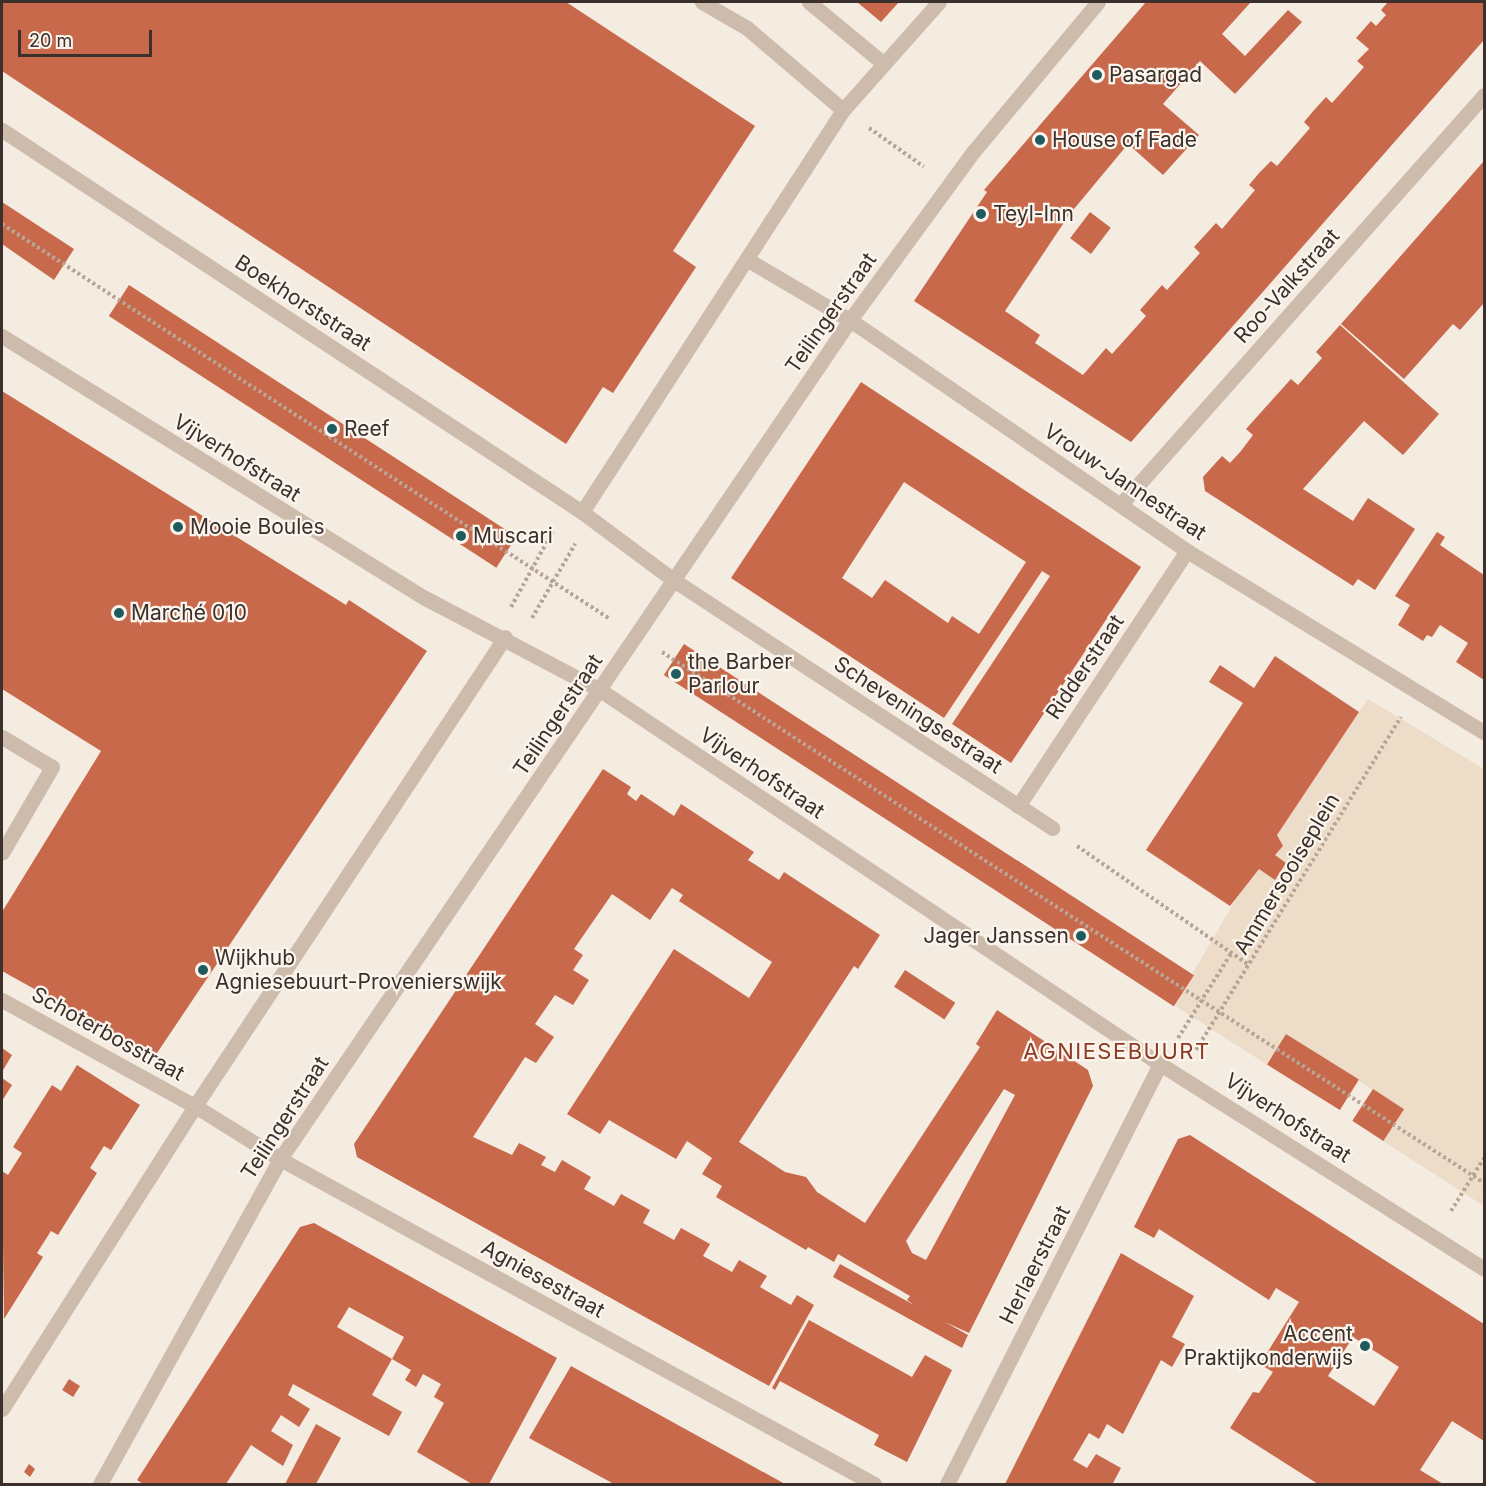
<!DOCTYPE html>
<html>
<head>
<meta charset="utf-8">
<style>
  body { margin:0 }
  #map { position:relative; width:1486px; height:1486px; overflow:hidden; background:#f4ebe1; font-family:Inter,sans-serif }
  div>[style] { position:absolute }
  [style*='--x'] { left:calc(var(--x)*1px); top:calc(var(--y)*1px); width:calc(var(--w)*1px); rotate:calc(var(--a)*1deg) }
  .plaza>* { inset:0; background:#ecdcc8 }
  .building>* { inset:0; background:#c8694b; transform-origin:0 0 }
  .path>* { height:4px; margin-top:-2px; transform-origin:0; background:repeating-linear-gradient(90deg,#b9a596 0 3px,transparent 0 6px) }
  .street>* { height:15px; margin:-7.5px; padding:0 7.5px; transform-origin:7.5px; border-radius:7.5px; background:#cdbbac }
  .dots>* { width:16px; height:16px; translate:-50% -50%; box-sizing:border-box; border:3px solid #fbf5ee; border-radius:50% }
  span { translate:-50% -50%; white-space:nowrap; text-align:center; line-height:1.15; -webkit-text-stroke:4.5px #fbf5ee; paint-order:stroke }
  .poi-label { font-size:21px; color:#3b302b }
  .left { translate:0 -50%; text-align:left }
  .right { translate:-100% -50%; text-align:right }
  .street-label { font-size:21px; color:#3b302b }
  .neighbourhood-label { font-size:22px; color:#8c3b22; letter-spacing:1.5px }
  .frame { position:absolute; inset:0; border:3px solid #3b302b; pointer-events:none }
  .scale { position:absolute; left:18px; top:30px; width:134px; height:27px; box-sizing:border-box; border:3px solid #3b302b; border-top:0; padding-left:8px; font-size:18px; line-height:21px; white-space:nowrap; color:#3b302b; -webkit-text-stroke:4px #fbf5ee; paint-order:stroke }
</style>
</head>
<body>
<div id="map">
  <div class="plaza">
    <div style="clip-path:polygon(1368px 699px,1484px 769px,1484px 1206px,1383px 1141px,1403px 1109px,1286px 1034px,1266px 1064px,1174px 1005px,1246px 882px,1259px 869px,1275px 880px,1286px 864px,1275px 855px,1283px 846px,1277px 835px)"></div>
  </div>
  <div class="building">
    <div style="clip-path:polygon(2px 2px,566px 2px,755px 126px,673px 251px,696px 267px,613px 393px,603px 387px,566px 444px,2px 71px)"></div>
    <div style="clip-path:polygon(857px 2px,899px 2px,881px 22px)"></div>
    <div style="clip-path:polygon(1146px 2px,1251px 2px,1222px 34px,1245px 56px,1288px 10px,1302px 22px,1235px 94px,1200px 61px,1163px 104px,1199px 135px,1163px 175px,1128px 144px,1069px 215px,1005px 311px,1040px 335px,1035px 343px,1083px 375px,1106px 348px,1112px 354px,1146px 316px,1140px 310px,1162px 285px,1167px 290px,1200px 253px,1194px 247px,1216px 223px,1222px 229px,1255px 190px,1249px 185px,1260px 172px,1271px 161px,1277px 166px,1310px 128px,1304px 122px,1315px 109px,1326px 97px,1332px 103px,1364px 67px,1357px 61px,1369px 49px,1356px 38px,1371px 21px,1376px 26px,1386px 15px,1381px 10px,1388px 2px,1484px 2px,1484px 40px,1131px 442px,914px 301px,987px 192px,984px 190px)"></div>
    <div style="clip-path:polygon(1484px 161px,1484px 303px,1460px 330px,1453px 324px,1404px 379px,1341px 324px)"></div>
    <div style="clip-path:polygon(2px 202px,74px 249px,54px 280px,2px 244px)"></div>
    <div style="left:1090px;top:212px;width:26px;height:33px;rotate:37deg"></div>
    <div style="left:129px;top:285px;width:462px;height:37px;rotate:33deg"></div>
    <div style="clip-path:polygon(1340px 325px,1439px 414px,1403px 455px,1364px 421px,1303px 489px,1353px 521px,1368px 498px,1415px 529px,1375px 590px,1358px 579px,1353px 586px,1205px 491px,1203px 477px,1222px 456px,1230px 463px,1241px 451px,1253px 435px,1246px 429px,1291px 379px,1298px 385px,1322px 358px,1316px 352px)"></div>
    <div style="clip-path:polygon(evenodd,861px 382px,1141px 567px,1011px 763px,952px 724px,1050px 576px,1042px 571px,944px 718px,731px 578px,861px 382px,904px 482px,1026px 562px,979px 634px,952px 616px,948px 623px,885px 580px,872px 598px,842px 578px,904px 482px)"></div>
    <div style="clip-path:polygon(2px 391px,346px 605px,349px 600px,427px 651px,155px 1056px,2px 971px,2px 912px,101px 751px,2px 689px)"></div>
    <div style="clip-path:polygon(1437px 532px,1445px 537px,1440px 545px,1484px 575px,1484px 680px,1456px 662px,1468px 643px,1440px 625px,1432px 637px,1427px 635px,1423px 641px,1398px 625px,1410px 605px,1395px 596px)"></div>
    <div style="left:684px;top:644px;width:608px;height:37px;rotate:33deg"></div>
    <div style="clip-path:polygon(1275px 656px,1359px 712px,1277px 835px,1283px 846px,1275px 855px,1286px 863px,1275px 880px,1259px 869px,1230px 906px,1146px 850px,1243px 703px,1209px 682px,1220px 665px,1254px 688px)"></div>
    <div style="clip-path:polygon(evenodd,603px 769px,631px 787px,627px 794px,636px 801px,641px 794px,674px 816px,681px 804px,754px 852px,748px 860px,762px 869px,779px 880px,784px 872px,880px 935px,858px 969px,854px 966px,739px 1142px,785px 1172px,806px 1177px,817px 1192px,865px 1223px,980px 1047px,976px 1044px,997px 1010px,1088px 1070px,1093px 1086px,969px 1333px,945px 1322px,968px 1335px,962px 1348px,833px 1277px,840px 1264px,914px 1305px,907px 1300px,910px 1296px,838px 1254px,834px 1262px,808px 1247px,806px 1250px,716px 1197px,722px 1186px,702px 1174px,712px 1158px,687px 1141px,676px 1159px,609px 1120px,600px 1134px,567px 1114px,674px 949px,749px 998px,772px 962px,679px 901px,683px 895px,672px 888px,650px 920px,612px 894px,574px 949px,583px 955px,573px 970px,589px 980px,573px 1005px,555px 995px,535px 1024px,554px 1037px,536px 1063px,525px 1057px,473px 1137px,512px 1155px,519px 1143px,546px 1157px,541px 1165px,555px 1172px,562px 1160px,591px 1177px,584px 1189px,614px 1206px,621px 1194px,650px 1210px,643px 1223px,674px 1240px,681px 1228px,710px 1244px,703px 1256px,732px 1272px,739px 1260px,767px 1276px,760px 1287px,791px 1305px,797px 1295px,814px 1305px,769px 1386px,357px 1157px,354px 1144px,603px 769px,1004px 1089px,1015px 1095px,926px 1260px,912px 1253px,906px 1241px,1004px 1089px)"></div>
    <div style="left:905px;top:970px;width:60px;height:20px;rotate:33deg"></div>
    <div style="left:1286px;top:1034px;width:86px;height:36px;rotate:32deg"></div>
    <div style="clip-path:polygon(2px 1048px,12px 1055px,2px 1072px)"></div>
    <div style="clip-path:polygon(77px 1065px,140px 1105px,111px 1150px,104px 1146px,90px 1168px,97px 1173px,58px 1235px,51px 1231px,37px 1253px,43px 1257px,4px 1319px,2px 1171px,8px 1175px,22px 1153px,13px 1147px,52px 1085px,61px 1091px)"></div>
    <div style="clip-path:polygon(2px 1078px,12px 1085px,2px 1101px)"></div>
    <div style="left:1373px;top:1089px;width:37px;height:38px;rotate:33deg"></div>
    <div style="clip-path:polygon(evenodd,1190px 1135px,1484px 1324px,1484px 1441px,1452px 1421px,1420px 1470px,1443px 1484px,1318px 1484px,1230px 1428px,1253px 1392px,1259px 1393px,1273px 1372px,1260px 1364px,1299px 1302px,1276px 1288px,1269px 1300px,1159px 1229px,1154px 1238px,1134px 1227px,1178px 1139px,1190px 1135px,1353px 1337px,1399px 1367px,1374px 1406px,1328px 1376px,1353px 1337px)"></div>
    <div style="clip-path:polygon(evenodd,314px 1223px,557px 1358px,489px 1484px,472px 1484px,417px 1452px,444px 1403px,434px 1397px,441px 1384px,423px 1374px,416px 1387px,405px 1380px,411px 1370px,392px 1359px,372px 1395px,402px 1412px,389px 1436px,293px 1384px,288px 1395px,310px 1409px,299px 1427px,281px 1415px,271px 1431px,293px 1445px,283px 1466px,251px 1445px,226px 1484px,143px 1484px,137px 1480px,300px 1227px,314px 1223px,349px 1307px,404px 1337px,392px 1359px,337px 1327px,349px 1307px)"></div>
    <div style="clip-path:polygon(1121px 1253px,1194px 1296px,1172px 1337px,1185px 1344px,1172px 1367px,1161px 1360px,1123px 1434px,1107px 1424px,1099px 1439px,1089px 1433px,1073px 1460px,1087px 1468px,1096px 1454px,1121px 1468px,1113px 1483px,1117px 1484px,1005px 1484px)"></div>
    <div style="clip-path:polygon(809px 1320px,912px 1377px,925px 1355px,952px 1370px,907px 1462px,874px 1445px,879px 1435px,780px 1381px,775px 1390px,772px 1388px)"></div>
    <div style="clip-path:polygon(571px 1366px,785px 1484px,614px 1484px,529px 1438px)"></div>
    <div style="left:69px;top:1379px;width:13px;height:13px;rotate:32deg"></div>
    <div style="clip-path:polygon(316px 1424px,341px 1438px,316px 1484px,285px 1484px)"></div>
    <div style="clip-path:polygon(29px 1464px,35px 1469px,30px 1477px,24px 1472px)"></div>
  </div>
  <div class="path">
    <div style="--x:869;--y:128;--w:67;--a:35.3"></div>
    <div style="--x:2;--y:224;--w:725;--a:33.01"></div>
    <div style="--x:511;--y:607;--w:89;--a:-61.1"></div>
    <div style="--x:532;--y:618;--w:86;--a:-59.8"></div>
    <div style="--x:662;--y:652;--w:979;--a:32.86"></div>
    <div style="--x:1077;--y:846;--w:209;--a:34.7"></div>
    <div style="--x:1178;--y:1038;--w:102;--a:-57.9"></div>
    <div style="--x:1196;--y:1050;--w:391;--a:-58.4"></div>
    <div style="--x:1451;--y:1211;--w:62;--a:-58.1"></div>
  </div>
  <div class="street">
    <div style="--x:702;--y:2;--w:52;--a:30"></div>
    <div style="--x:747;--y:28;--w:126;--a:40.5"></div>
    <div style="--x:809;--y:2;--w:97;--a:39.6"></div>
    <div style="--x:2;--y:130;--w:694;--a:33.37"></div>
    <div style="--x:582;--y:512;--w:116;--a:36.6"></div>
    <div style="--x:675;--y:581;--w:451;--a:33.2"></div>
    <div style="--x:748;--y:260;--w:118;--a:30.5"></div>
    <div style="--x:850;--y:320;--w:409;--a:34.4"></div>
    <div style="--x:1187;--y:551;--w:348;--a:31.4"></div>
    <div style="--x:2;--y:336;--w:498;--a:31.8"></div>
    <div style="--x:425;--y:598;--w:198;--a:27.7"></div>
    <div style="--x:600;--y:690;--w:673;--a:33.74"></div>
    <div style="--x:1160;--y:1064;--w:383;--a:32.3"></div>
    <div style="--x:1121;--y:504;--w:547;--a:-48.41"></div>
    <div style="--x:582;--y:512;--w:479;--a:-57"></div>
    <div style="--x:843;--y:110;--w:144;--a:-48.4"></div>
    <div style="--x:2;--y:737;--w:58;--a:31"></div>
    <div style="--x:52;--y:767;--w:99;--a:120.2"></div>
    <div style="--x:1018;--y:806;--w:306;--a:-56.5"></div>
    <div style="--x:2;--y:1000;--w:220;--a:28.8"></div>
    <div style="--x:195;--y:1106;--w:100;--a:31.9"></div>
    <div style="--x:280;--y:1159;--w:677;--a:28.68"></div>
    <div style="--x:2;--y:1409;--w:359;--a:-57.5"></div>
    <div style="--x:195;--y:1106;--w:562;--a:-56.54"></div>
    <div style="--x:100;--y:1484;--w:372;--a:-61"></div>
    <div style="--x:280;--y:1159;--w:1014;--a:-55.81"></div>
    <div style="--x:850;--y:320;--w:208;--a:-53.8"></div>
    <div style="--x:973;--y:152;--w:195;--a:-50.2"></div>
    <div style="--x:947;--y:1484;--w:471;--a:-63.1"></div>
  </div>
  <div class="dots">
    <div style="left:1097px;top:75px;background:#1f5a5e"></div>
    <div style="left:1040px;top:140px;background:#1f5a5e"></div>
    <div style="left:981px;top:214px;background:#1f5a5e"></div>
    <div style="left:332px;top:429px;background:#1f5a5e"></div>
    <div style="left:178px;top:527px;background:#1f5a5e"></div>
    <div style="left:461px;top:536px;background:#1f5a5e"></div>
    <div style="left:119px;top:613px;background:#1f5a5e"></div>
    <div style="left:676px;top:674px;background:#1f5a5e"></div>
    <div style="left:1081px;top:936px;background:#1f5a5e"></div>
    <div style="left:203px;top:970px;background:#1f5a5e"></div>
    <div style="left:1365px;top:1346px;background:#1f5a5e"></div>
  </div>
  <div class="poi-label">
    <span class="left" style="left:1109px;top:75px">Pasargad</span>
    <span class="left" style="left:1052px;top:140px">House of Fade</span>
    <span class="left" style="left:993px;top:214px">Teyl-Inn</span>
    <span class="left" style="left:344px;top:429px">Reef</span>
    <span class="left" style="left:190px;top:527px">Mooie Boules</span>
    <span class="left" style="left:473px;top:536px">Muscari</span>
    <span class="left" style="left:131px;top:613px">Marché 010</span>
    <span class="left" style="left:688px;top:674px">the Barber<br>Parlour</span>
    <span class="right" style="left:1069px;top:936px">Jager Janssen</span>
    <span class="left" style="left:215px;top:970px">Wijkhub<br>Agniesebuurt-Provenierswijk</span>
    <span class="right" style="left:1353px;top:1346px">Accent<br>Praktijkonderwijs</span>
  </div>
  <div class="street-label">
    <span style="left:1287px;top:286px;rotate:-48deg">Roo-Valkstraat</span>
    <span style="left:303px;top:303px;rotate:33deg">Boekhorststraat</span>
    <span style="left:831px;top:313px;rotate:-55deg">Teilingerstraat</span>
    <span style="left:237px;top:458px;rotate:32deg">Vijverhofstraat</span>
    <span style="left:1125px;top:482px;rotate:34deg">Vrouw-Jannestraat</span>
    <span style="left:1085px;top:667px;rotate:-56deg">Ridderstraat</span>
    <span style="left:558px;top:715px;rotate:-56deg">Teilingerstraat</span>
    <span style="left:918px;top:715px;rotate:33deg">Scheveningsestraat</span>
    <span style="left:762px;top:773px;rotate:34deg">Vijverhofstraat</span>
    <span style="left:1287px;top:874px;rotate:-59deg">Ammersooiseplein</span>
    <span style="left:108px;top:1034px;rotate:29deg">Schoterbosstraat</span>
    <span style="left:285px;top:1118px;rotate:-57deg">Teilingerstraat</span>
    <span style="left:1288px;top:1118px;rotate:33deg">Vijverhofstraat</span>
    <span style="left:1035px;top:1265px;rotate:-63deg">Herlaerstraat</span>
    <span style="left:543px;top:1279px;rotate:29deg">Agniesestraat</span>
  </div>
  <div class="neighbourhood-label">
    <span style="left:1117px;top:1052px">AGNIESEBUURT</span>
  </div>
  <div class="frame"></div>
  <div class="scale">20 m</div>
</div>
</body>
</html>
